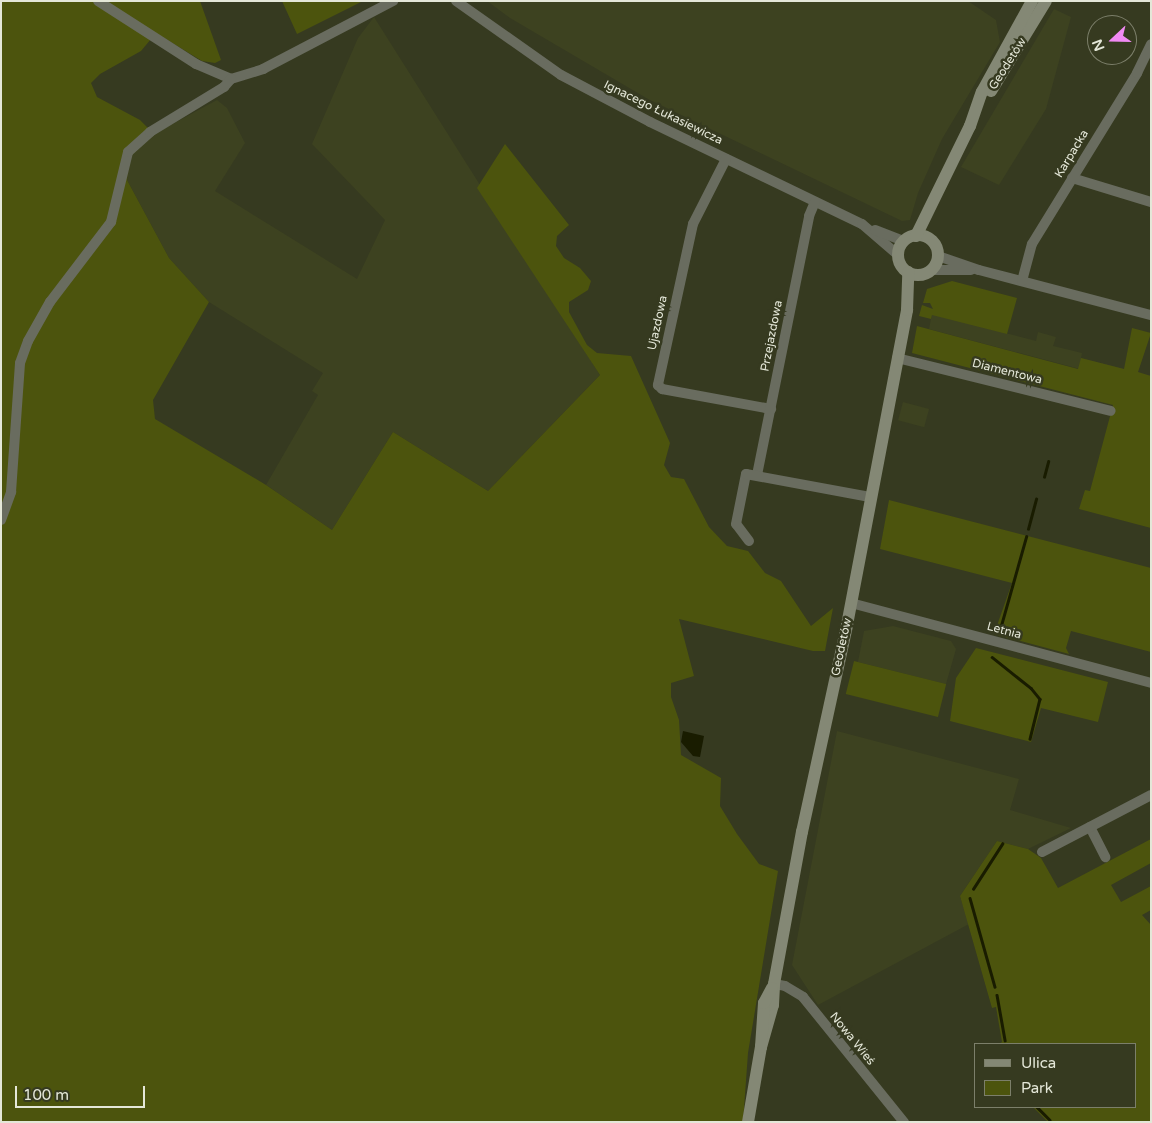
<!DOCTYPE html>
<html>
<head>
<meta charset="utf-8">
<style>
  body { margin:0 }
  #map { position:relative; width:1152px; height:1123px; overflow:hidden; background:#363a20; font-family:"Varela Round",sans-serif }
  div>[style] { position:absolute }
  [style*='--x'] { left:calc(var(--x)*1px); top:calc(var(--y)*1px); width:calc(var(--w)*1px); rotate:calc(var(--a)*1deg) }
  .built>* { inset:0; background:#3d4220; transform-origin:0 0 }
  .green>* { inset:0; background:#4c540d; transform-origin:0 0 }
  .water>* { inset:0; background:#191c00 }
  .stream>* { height:2.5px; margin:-1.25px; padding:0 1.25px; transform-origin:1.25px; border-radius:1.25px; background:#191c00 }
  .minor>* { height:10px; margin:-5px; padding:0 5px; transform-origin:5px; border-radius:5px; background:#696c5f }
  .secondary>* { height:12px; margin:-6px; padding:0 6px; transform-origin:6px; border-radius:6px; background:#848875 }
  .secondary>.ring { margin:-6px; padding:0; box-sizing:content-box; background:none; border:12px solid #848875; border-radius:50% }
  span { translate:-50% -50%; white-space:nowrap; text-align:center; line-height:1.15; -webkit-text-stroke:5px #363a20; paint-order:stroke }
  .street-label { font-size:12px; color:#e4e7d8 }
  .frame { position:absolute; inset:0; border:2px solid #e4e7d8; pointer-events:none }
  .legend { position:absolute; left:974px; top:1043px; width:162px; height:65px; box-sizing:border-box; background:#363a20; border:1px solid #7c7f6a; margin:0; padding:6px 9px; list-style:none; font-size:15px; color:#e4e7d8 }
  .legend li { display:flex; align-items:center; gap:10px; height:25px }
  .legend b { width:25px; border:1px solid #7c7f6a }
  .north { position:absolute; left:1087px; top:15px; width:50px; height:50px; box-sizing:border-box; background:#363a20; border:1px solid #7c7f6a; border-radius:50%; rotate:249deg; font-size:14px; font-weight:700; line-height:20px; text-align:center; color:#e4e7d8 }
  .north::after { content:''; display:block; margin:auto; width:18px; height:22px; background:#f18af4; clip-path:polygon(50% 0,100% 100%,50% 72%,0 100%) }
  .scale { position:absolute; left:15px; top:1086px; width:130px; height:22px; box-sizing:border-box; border:2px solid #e4e7d8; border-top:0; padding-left:6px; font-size:15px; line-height:18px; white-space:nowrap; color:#e4e7d8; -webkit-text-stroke:4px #363a20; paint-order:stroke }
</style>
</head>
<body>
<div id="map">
  <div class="built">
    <div style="clip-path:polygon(487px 1px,968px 1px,996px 20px,1000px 42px,942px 139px,918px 193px,910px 220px,902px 221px,648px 99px,510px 18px)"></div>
    <div style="clip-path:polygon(1054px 9px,1071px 17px,1046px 109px,999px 185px,961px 167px)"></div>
    <div style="clip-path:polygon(374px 17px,600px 375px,488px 491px,393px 432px,332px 530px,266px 485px,318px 395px,312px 391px,323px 373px,209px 302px,169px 258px,127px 180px,129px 158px,154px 134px,217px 100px,227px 108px,245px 143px,215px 191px,357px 279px,385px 220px,312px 144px,358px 38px)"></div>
    <div style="clip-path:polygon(932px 314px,1036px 341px,1038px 332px,1056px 337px,1053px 346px,1082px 353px,1081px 358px,1124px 369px,1121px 380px,929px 329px)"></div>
    <div style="left:903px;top:402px;width:27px;height:19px;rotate:15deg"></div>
    <div style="clip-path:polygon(893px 626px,951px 641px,956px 649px,946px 684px,858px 662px,864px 631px)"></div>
    <div style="clip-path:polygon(837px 731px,1019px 779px,1010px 810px,1071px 828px,1028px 849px,997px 841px,960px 896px,969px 924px,818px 1005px,792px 965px)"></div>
  </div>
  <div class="green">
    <div style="clip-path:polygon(1px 1px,200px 1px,221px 60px,215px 63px,202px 61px,156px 33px,141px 51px,100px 74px,91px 83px,97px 97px,140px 120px,154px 134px,129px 158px,127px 180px,169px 258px,209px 302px,153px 400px,155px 419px,266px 485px,332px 530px,393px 432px,488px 491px,600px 375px,477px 188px,505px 144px,569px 225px,557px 236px,556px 246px,564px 258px,580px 268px,591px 281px,588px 290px,569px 302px,569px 312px,587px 345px,597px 353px,631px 356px,670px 443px,664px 465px,671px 477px,684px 479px,709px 527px,727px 546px,748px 551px,765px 573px,781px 581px,811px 626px,833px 608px,825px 651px,813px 651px,679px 619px,694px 676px,671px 683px,671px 697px,679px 720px,681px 755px,721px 778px,720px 806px,737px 834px,759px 864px,778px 871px,748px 1053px,743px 1122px,1px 1122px)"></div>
    <div style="clip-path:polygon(282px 1px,363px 1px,297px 34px)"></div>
    <div style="clip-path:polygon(952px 281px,1017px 298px,1007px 334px,932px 315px,931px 319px,919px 316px,922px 305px,933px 309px,930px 303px,923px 303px,927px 289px)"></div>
    <div style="clip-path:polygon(917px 326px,1078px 369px,1081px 358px,1124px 369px,1132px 328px,1151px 333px,1138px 372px,1151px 376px,1151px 528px,1079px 509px,1085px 490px,1090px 491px,1113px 405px,912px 353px)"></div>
    <div style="clip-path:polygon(889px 500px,1151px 568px,1151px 652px,1071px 631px,1066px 648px,1069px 654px,994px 634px,1012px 583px,880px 549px)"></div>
    <div style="clip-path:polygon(976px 648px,1108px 682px,1098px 722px,1041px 708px,1031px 742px,950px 721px,956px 678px)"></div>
    <div style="left:854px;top:661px;width:95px;height:34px;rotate:14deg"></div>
    <div style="clip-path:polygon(1151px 839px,1151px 863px,1111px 885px,1121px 902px,1151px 886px,1151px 910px,1142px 915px,1151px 925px,1151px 1122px,1048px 1122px,1033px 1107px,1136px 1107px,1136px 1044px,999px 1044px,1002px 1042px,996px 1007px,992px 1008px,960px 896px,997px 841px,1028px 849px,1041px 858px,1058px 888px)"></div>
  </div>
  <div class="water">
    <div style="clip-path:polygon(683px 731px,704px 736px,700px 757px,693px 756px,681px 742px)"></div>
  </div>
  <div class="stream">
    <div style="--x:1044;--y:477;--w:16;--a:-75"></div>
    <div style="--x:1028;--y:529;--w:31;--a:-75"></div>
    <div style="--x:1000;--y:629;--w:96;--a:-74.2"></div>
    <div style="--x:992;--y:657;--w:50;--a:38.5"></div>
    <div style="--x:1031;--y:688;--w:14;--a:51"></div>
    <div style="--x:1040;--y:699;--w:41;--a:104"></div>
    <div style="--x:973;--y:889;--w:54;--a:-57.2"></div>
    <div style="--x:970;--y:898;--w:92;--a:74.3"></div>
    <div style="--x:997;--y:995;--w:46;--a:79.9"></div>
    <div style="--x:1037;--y:1107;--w:18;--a:45"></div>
  </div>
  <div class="minor">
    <div style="--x:98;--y:1;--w:117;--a:32.7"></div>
    <div style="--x:196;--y:64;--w:38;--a:23"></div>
    <div style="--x:231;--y:79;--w:34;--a:-17"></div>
    <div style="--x:263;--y:69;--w:147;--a:-27.6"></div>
    <div style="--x:456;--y:1;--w:128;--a:35.2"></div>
    <div style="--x:561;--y:75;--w:101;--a:27.8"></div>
    <div style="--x:650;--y:122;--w:235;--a:25.7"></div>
    <div style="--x:862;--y:224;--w:48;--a:40.7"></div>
    <div style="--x:726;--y:159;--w:73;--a:116.9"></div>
    <div style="--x:693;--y:224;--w:165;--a:102.3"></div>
    <div style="--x:658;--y:385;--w:6;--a:45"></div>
    <div style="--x:662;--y:389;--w:111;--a:10.4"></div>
    <div style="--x:1072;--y:178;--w:83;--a:16.9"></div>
    <div style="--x:875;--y:230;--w:31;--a:21"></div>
    <div style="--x:938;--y:256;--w:43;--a:18.9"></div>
    <div style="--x:979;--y:270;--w:178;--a:14.7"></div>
    <div style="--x:932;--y:270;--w:39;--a:0"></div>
    <div style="--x:1022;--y:281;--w:38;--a:-75"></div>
    <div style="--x:1032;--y:244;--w:201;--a:-58.4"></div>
    <div style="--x:1137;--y:73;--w:32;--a:-64"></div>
    <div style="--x:897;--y:358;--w:220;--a:13.9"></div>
    <div style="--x:757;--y:475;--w:264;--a:-78.6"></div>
    <div style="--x:809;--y:216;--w:15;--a:-67"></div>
    <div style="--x:1;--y:520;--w:30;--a:-70"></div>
    <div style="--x:11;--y:492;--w:129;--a:-86"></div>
    <div style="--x:20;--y:363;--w:23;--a:-70"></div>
    <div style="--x:28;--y:341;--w:45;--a:-60.6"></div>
    <div style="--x:50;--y:302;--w:101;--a:-52.7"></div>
    <div style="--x:111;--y:222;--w:72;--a:-76.3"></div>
    <div style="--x:128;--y:152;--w:30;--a:-42"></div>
    <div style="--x:150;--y:132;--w:87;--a:-31.3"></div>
    <div style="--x:224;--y:87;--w:11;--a:-49"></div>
    <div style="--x:749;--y:541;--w:21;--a:-127"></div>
    <div style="--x:736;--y:524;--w:51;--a:-78.7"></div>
    <div style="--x:746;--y:474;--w:126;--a:10.5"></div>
    <div style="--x:851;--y:603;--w:310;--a:14.9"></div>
    <div style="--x:1090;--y:827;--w:34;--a:63"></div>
    <div style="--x:1042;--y:852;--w:123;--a:-27.6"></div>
    <div style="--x:774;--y:984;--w:11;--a:10"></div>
    <div style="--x:785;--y:986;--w:21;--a:31"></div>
    <div style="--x:803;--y:997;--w:161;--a:51.1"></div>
  </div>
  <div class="secondary">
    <div style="--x:991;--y:91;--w:105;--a:-58.6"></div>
    <div class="ring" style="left:898px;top:235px;width:28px;height:28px"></div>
    <div style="--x:916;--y:236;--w:123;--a:-63.9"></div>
    <div style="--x:970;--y:126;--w:36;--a:-71"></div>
    <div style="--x:982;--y:92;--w:104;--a:-61.2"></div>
    <div style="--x:761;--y:1047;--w:44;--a:-74.1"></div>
    <div style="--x:773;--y:1005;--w:21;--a:-87"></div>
    <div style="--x:774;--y:984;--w:155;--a:-79.6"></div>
    <div style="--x:802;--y:832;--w:212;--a:-77.7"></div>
    <div style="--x:847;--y:625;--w:321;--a:-79.2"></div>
    <div style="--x:907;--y:310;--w:38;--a:-88"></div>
    <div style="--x:748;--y:1122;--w:76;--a:-80.2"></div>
    <div style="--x:761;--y:1047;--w:44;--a:-86.1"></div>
    <div style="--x:764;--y:1003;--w:17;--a:-62"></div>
  </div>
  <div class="street-label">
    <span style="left:1008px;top:64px;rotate:-58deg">Geodetów</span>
    <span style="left:663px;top:113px;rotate:26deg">Ignacego Łukasiewicza</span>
    <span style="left:1072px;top:154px;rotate:-59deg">Karpacka</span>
    <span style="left:658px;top:323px;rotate:-78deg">Ujazdowa</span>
    <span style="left:772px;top:336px;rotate:-79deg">Przejazdowa</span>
    <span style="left:1007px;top:372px;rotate:14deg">Diamentowa</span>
    <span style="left:1004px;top:631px;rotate:15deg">Letnia</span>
    <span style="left:842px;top:647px;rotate:-78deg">Geodetów</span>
    <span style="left:852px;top:1039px;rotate:51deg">Nowa Wieś</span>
  </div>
  <div class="frame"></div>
  <ul class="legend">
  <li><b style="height:6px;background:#848875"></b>Ulica</li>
  <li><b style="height:14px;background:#4c540d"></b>Park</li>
  </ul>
  <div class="north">N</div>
  <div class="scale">100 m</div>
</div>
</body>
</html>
